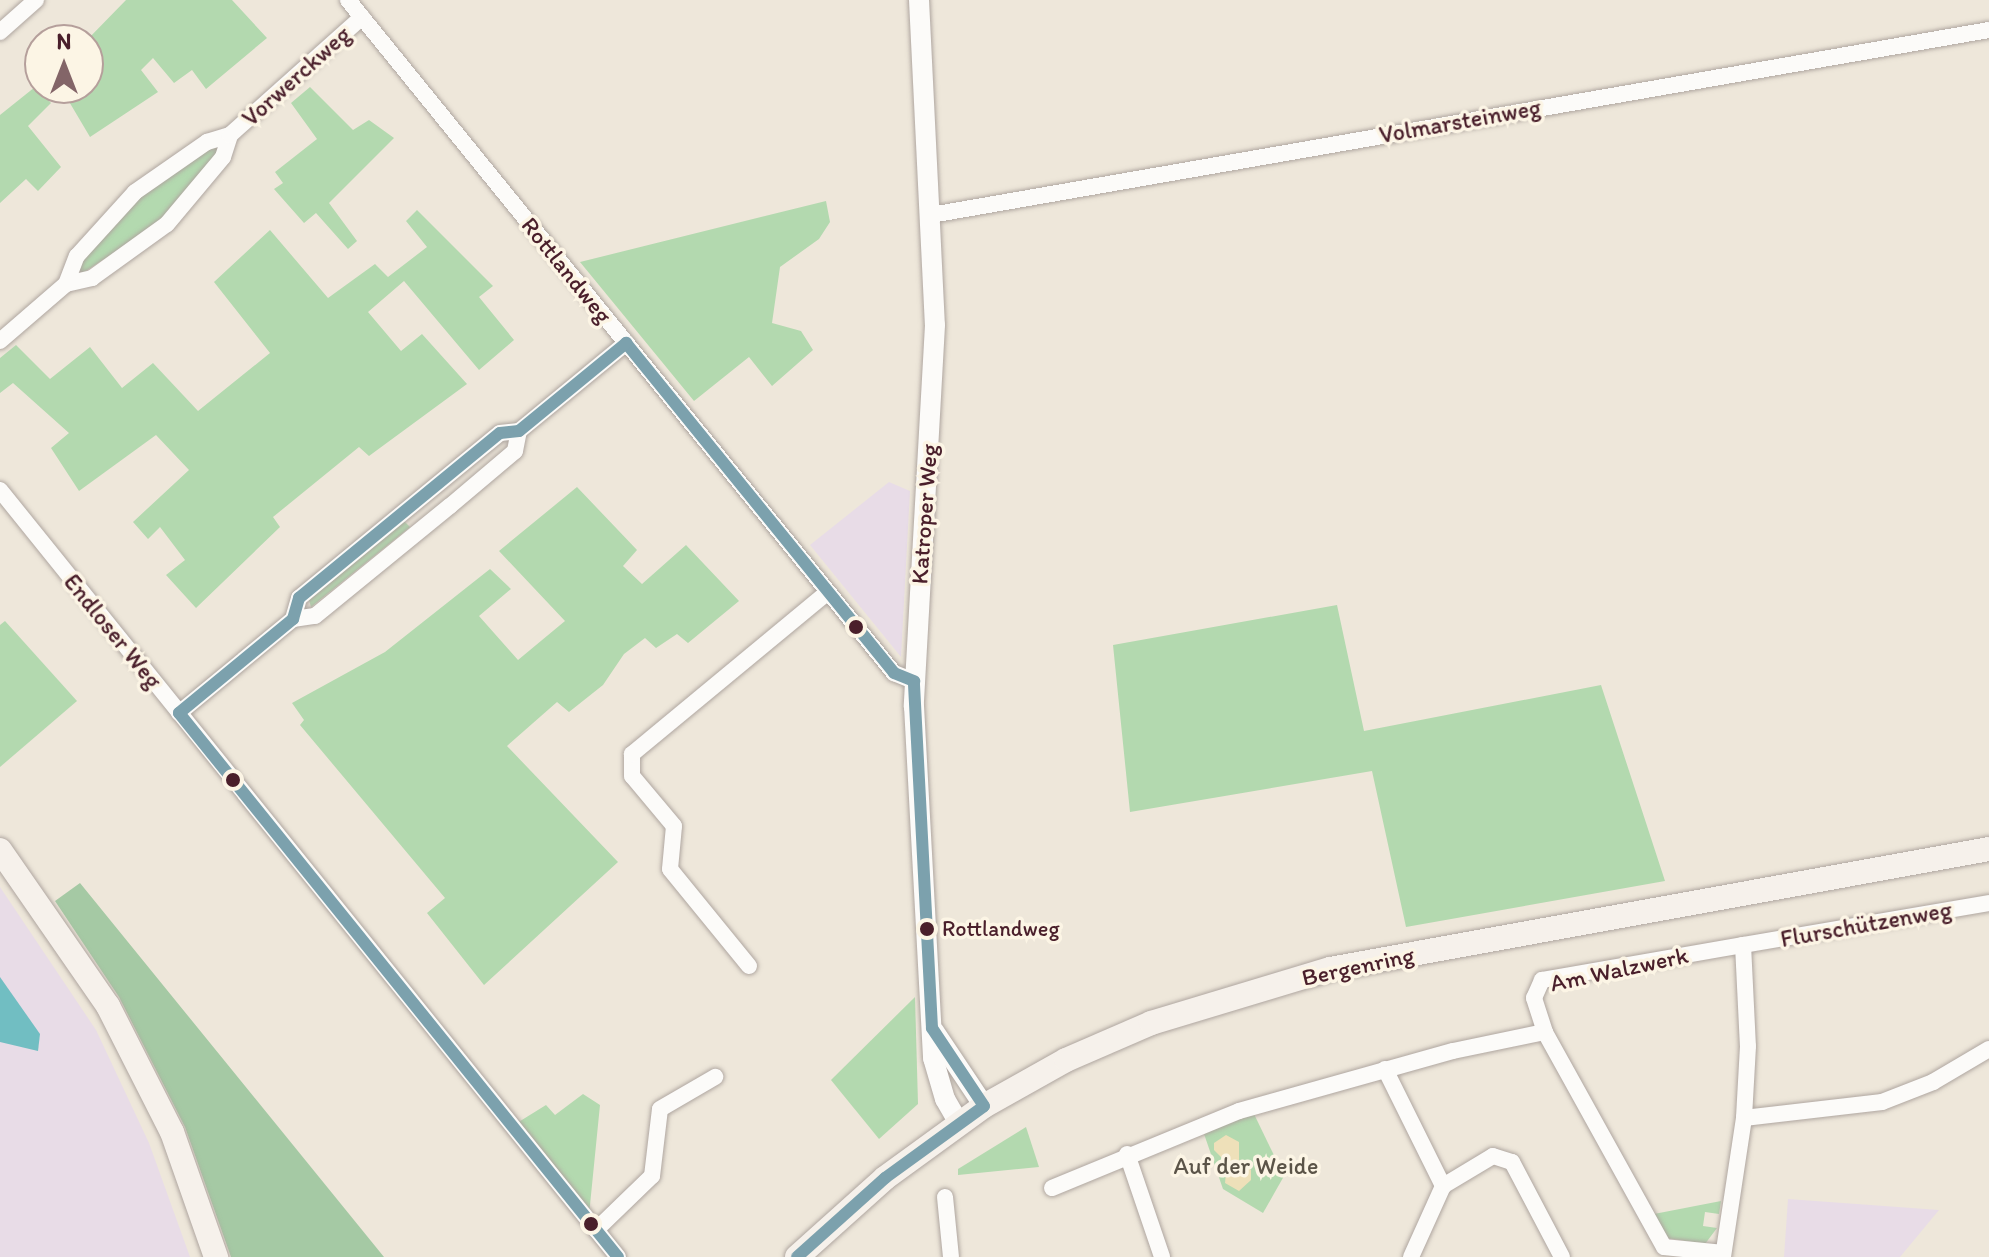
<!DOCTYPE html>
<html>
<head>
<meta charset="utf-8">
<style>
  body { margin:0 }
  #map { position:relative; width:1989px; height:1257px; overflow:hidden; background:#eee7da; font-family:Itim,sans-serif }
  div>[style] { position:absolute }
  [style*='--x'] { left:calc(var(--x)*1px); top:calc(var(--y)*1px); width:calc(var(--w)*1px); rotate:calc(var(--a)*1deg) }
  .built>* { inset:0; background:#e8dce7 }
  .green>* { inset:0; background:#b3d9af }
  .forest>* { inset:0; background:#a5c9a4 }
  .sand>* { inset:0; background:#eee0b9 }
  .water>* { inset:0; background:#71bec2 }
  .roads { filter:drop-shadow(0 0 2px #afa6a0) drop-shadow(0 0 2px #afa6a0) }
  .minor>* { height:16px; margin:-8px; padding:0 8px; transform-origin:8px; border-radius:8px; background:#fcfbf9 }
  .tertiary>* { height:20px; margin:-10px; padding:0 10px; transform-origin:10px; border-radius:10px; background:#fcfbf9 }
  .secondary>* { height:24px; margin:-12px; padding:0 12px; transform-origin:12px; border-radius:12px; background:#f6f1eb }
  .bus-1>* { height:12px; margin:-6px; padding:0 6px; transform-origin:6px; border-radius:6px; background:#7ca1ad }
  .dots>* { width:22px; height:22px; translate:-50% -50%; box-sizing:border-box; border:4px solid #fcf5e5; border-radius:50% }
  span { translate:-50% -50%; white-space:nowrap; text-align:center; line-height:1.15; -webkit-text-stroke:7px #fcf5e5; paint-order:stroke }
  .bus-label { font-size:22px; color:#4a1f2b }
  .left { translate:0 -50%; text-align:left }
  .street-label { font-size:24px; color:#4a1f2b }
  .park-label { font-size:24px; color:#5b5448 }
  .north { position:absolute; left:24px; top:24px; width:80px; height:80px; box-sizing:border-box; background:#fcf5e5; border:2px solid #b59f9b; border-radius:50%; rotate:0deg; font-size:22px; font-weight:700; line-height:32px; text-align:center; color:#4a1f2b }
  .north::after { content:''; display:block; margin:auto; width:28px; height:36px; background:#836568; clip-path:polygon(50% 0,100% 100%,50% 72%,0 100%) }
</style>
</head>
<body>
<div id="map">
  <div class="built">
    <div style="clip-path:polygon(889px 482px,910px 491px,901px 657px,810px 545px)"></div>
    <div style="clip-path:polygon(0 887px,96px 1030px,149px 1143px,190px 1257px,0 1257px)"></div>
    <div style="clip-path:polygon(1788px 1199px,1939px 1210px,1900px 1257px,1784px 1257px)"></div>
  </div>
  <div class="green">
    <div style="clip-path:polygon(126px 0,232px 0,267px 38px,206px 89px,192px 70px,174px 83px,153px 58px,141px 70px,158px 92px,90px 137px,61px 88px,88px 88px,87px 40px)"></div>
    <div style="clip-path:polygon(35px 87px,51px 103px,28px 126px,61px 167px,38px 191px,26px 179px,0 203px,0 115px)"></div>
    <div style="clip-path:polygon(310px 87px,353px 130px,369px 120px,394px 138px,329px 203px,357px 241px,348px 249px,316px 213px,304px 223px,274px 189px,283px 183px,275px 172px,317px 139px,291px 103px)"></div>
    <div style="clip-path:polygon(207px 147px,217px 147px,219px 154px,155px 226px,78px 276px,76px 265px,138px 196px)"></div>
    <div style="clip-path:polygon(826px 201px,830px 222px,819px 239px,780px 267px,772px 323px,801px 331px,813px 350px,772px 386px,749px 357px,694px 401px,580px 262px)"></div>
    <div style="clip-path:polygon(417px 210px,493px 286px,479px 297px,514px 340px,479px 370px,404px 281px,368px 312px,401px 351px,422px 334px,467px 384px,369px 456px,359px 447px,273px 517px,280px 527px,196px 608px,166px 575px,185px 560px,160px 527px,148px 539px,133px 522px,189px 470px,156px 435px,79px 491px,51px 448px,69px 433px,13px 383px,0 393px,0 358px,16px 345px,50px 379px,90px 347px,122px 388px,153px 363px,198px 411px,270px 353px,214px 282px,270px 230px,328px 298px,375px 264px,388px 277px,427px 247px,406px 221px)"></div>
    <div style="clip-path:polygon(577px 487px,637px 550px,623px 566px,642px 584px,686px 545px,739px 601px,688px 643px,677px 634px,656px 648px,645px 638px,624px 654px,603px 685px,569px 712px,557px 702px,507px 746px,618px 862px,484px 985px,427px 913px,445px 898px,300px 725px,304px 720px,292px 703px,385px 652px,490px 569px,511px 589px,479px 616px,518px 660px,565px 621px,499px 551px)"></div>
    <div style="clip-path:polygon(403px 520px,410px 527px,311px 607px,309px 600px)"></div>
    <div style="clip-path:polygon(1337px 605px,1364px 731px,1601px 685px,1665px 881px,1406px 927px,1372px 771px,1130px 812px,1113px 645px)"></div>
    <div style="clip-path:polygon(5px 621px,77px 701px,0 767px,0 625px)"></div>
    <div style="clip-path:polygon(915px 997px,918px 1104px,879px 1139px,831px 1080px)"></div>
    <div style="clip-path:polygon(583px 1094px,600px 1105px,589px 1215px,517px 1123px,546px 1105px,555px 1115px)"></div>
    <div style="clip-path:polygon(1254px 1114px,1284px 1176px,1263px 1213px,1223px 1189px,1203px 1131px)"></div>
    <div style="clip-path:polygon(1026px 1127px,1039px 1167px,958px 1175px,958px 1169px)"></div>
    <div style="clip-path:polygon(1721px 1201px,1719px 1214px,1705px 1212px,1703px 1226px,1717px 1228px,1705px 1244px,1667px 1238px,1654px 1214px)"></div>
  </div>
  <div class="forest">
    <div style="clip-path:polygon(80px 883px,384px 1257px,231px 1257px,185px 1127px,119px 997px,55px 901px)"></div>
  </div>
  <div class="sand">
    <div style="clip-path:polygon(1226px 1135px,1239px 1142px,1239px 1160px,1251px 1170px,1251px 1180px,1239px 1191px,1225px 1183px,1227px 1163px,1214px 1150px,1214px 1143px)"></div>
  </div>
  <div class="water">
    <div style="clip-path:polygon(0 977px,40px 1034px,38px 1051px,0 1042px)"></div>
  </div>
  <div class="roads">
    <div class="minor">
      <div style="--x:348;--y:0;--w:867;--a:50.95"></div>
      <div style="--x:894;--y:673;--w:22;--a:22"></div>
      <div style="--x:0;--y:32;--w:48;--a:-41.6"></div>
      <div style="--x:931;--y:215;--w:1074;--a:-9.92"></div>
      <div style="--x:66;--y:284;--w:27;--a:-13"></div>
      <div style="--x:92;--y:278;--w:92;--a:-35.8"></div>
      <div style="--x:167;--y:224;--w:87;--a:-50.1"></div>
      <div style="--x:223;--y:157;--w:23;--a:-72"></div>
      <div style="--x:0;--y:341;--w:87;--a:-40.8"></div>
      <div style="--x:66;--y:284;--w:30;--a:-69"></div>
      <div style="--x:77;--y:256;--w:86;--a:-47.8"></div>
      <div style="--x:135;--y:192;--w:88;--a:-34.8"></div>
      <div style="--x:207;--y:142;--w:24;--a:-17"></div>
      <div style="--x:230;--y:135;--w:177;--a:-41.8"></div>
      <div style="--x:0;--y:490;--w:985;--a:51.14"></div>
      <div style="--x:293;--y:619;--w:22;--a:-74"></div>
      <div style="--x:299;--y:598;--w:260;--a:-39.4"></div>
      <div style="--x:500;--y:433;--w:19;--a:-6"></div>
      <div style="--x:519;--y:431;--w:139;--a:-39.4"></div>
      <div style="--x:179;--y:713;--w:148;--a:-39.5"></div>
      <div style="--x:293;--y:619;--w:22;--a:-8"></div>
      <div style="--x:315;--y:616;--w:174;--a:-39.2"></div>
      <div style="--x:450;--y:506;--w:85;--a:-40.2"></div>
      <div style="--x:515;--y:451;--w:20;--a:-79"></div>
      <div style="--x:1743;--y:945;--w:250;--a:-9.7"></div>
      <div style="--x:749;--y:966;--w:125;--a:-129.2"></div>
      <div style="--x:670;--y:869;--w:43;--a:-84.7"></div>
      <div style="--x:674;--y:826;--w:65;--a:-130"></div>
      <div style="--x:632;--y:776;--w:22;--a:-90"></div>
      <div style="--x:632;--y:754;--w:254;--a:-39.6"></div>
      <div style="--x:1385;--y:1069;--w:131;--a:63.6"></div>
      <div style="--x:1744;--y:1118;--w:139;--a:-6.6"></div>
      <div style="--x:1882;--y:1102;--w:55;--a:-21.4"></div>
      <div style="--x:1933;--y:1082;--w:65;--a:-30.5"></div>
      <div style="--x:1127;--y:1154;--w:109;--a:71.2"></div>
      <div style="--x:1052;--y:1188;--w:202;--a:-22.4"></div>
      <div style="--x:1239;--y:1111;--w:222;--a:-15.7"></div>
      <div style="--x:1453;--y:1051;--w:94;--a:-11.7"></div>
      <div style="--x:945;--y:1197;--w:60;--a:84.3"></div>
      <div style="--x:596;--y:1230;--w:78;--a:-44"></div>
      <div style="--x:652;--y:1176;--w:67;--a:-83.2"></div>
      <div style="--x:660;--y:1109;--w:64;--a:-30.2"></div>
      <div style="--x:1723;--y:1253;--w:59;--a:-174.2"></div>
      <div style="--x:1664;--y:1247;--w:246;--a:-119"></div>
      <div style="--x:1545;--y:1032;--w:36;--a:-108"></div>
      <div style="--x:1534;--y:998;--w:20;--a:-66"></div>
      <div style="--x:1542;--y:980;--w:204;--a:-9.9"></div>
      <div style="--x:1743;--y:945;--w:101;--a:87.2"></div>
      <div style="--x:1748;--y:1046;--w:72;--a:93.2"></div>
      <div style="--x:1744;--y:1118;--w:141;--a:98.6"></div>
      <div style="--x:1411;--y:1257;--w:78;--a:-65.7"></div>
      <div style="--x:1443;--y:1186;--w:58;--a:-31"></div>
      <div style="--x:1493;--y:1156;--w:20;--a:18"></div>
      <div style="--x:1512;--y:1162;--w:107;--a:62.2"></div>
    </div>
    <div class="tertiary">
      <div style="--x:919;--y:0;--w:325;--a:87.2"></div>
      <div style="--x:935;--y:325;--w:382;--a:93.2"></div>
      <div style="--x:914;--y:706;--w:353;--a:86.9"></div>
      <div style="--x:933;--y:1058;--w:43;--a:73.7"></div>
      <div style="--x:945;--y:1099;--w:28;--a:60"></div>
      <div style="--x:934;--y:1031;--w:90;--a:56.3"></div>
    </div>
    <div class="secondary">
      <div style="--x:0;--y:850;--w:190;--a:55.3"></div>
      <div style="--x:108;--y:1006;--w:141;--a:63.1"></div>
      <div style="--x:172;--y:1132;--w:133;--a:70.6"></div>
      <div style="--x:797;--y:1257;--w:118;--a:-41.9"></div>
      <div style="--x:885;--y:1178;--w:122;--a:-36"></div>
      <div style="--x:984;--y:1106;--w:94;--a:-29.3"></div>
      <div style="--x:1066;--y:1060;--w:93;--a:-23.5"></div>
      <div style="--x:1151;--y:1023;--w:187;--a:-16.8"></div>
      <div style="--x:1330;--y:969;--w:670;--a:-10.32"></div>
    </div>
  </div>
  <div class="bus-1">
    <div style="--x:626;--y:343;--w:425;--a:50.9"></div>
    <div style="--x:894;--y:673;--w:22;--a:22"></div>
    <div style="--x:179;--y:713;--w:699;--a:51.1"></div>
    <div style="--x:179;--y:713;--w:148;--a:-39.5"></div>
    <div style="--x:293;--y:619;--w:22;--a:-74"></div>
    <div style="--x:299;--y:598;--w:260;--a:-39.4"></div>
    <div style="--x:500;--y:433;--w:19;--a:-6"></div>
    <div style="--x:519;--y:431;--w:139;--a:-39.4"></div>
    <div style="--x:797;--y:1257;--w:118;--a:-41.9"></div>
    <div style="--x:885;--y:1178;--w:122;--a:-36"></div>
    <div style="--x:984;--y:1106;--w:94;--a:-123.7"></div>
    <div style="--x:932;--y:1028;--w:347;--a:-93"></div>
  </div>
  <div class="dots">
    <div style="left:856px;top:627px;background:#4a1f2b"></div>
    <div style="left:233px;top:780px;background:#4a1f2b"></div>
    <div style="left:927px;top:929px;background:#4a1f2b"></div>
    <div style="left:591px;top:1224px;background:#4a1f2b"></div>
  </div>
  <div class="bus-label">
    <span class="left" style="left:942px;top:929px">Rottlandweg</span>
  </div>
  <div class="street-label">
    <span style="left:296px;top:76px;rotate:-42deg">Vorwerckweg</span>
    <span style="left:1460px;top:121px;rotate:-10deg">Volmarsteinweg</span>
    <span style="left:567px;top:270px;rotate:51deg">Rottlandweg</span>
    <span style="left:924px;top:514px;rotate:-86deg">Katroper Weg</span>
    <span style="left:113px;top:631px;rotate:51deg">Endloser Weg</span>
    <span style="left:1866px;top:924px;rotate:-10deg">Flurschützenweg</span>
    <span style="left:1358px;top:966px;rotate:-12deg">Bergenring</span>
    <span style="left:1619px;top:969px;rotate:-12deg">Am Walzwerk</span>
  </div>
  <div class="park-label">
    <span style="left:1246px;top:1166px">Auf der Weide</span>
  </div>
  <div class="north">N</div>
</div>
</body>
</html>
